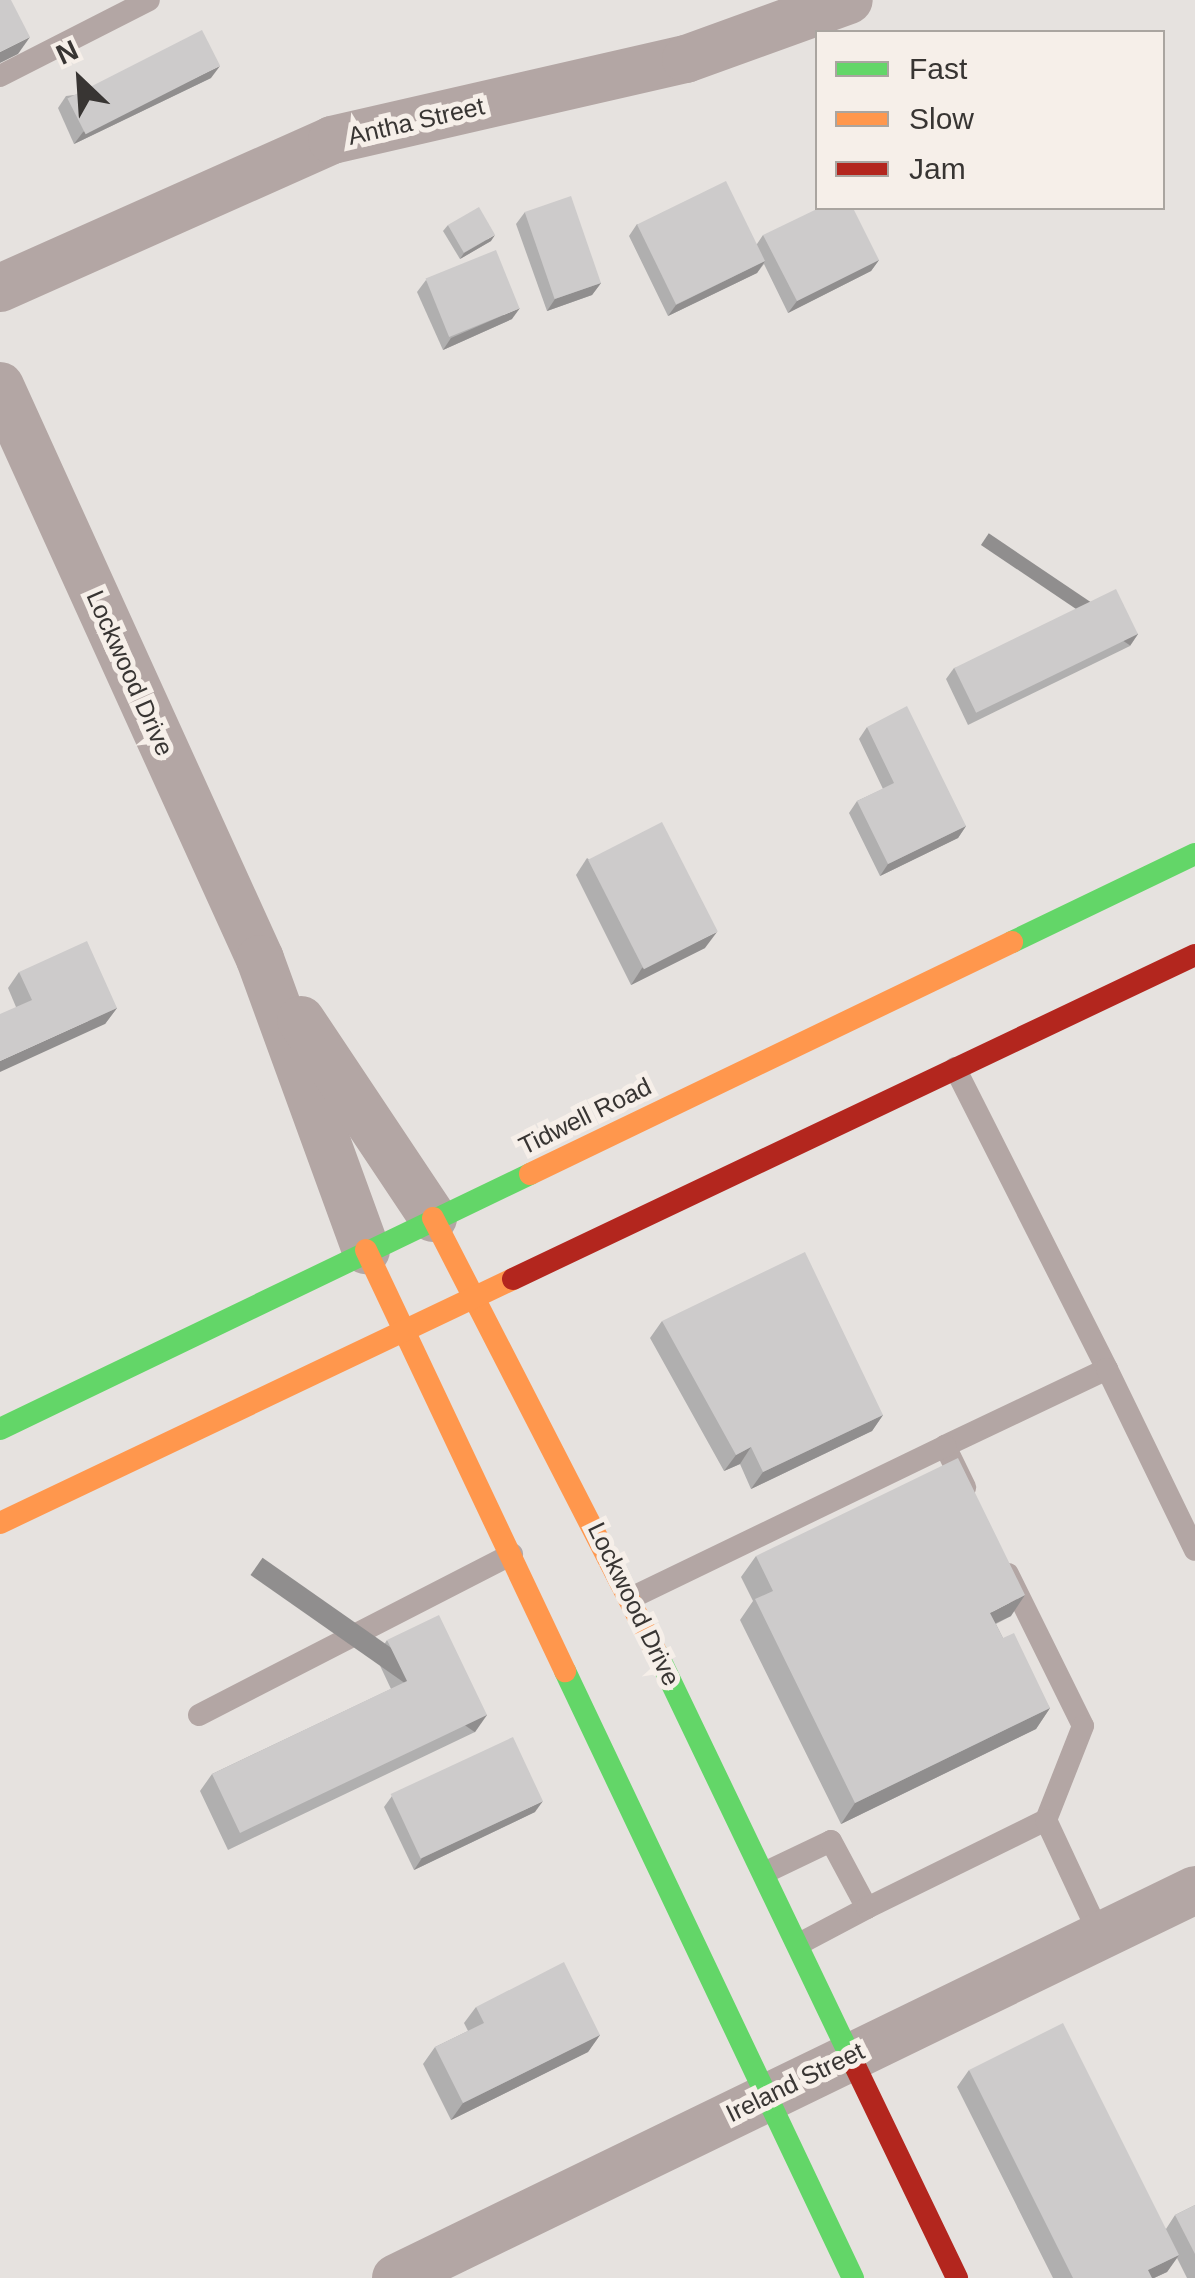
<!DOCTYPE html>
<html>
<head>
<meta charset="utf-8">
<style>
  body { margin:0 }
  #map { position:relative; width:1195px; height:2278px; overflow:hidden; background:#e6e2df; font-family:Arial,sans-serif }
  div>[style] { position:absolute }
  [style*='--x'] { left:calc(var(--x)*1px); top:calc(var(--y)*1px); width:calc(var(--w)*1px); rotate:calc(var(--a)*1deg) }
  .lane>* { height:22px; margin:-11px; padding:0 11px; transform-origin:11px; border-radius:11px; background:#b3a6a4 }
  .street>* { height:48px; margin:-24px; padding:0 24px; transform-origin:24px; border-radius:24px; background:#b3a6a4 }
  .fast>* { height:22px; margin:-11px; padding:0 11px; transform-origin:11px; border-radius:11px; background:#63d668 }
  .slow>* { height:22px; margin:-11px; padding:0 11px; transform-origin:11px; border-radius:11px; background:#ff974d }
  .jam>* { height:22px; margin:-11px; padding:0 11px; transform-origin:11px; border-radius:11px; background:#b3261e }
  .wall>* { inset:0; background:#b0afaf }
  .shaded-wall>* { inset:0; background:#908e8e; transform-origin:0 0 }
  .building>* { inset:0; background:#cdcbcb; transform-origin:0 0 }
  span { translate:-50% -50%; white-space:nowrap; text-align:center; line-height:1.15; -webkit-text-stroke:10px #f6efe9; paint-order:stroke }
  .street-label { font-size:25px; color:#383533 }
  .legend { position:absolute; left:815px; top:30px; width:350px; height:180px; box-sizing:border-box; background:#f6efe9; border:2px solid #aaa5a0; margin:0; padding:12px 18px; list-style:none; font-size:30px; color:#383533 }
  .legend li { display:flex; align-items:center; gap:20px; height:50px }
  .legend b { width:50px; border:2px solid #aaa5a0 }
  .north { position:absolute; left:30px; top:30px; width:100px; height:100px; -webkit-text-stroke:8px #f6efe9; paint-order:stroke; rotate:335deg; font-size:28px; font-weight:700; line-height:40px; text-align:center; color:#383533 }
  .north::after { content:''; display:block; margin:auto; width:35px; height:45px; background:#383533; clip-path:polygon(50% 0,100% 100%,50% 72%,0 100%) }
</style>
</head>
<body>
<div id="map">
  <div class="lane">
    <div style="--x:0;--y:76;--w:167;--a:-27"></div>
    <div style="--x:955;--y:1068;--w:337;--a:63.2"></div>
    <div style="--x:1107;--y:1369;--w:179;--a:154.6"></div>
    <div style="--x:945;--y:1446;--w:46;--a:64"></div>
    <div style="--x:1107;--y:1369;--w:201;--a:64.1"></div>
    <div style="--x:1008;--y:1574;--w:169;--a:63.7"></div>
    <div style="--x:1083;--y:1726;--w:101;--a:111.5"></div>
    <div style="--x:631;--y:1598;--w:349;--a:-25.8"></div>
    <div style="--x:199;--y:1715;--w:352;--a:-27.2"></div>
    <div style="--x:764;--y:1873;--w:74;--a:-25.5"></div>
    <div style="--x:831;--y:1841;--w:76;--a:61.8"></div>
    <div style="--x:867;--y:1908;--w:77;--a:152.1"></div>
    <div style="--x:867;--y:1908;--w:199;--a:-26.2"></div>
    <div style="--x:1046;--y:1820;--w:128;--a:65"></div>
  </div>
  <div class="street">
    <div style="--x:0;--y:288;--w:363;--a:-24"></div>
    <div style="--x:332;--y:140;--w:363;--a:-12.9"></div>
    <div style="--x:686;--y:59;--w:173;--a:-19.9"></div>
    <div style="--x:0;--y:386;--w:629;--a:65.59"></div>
    <div style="--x:260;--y:959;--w:310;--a:70"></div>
    <div style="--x:301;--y:1020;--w:238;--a:56.3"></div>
    <div style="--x:396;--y:2278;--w:888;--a:-25.9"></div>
  </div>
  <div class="fast">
    <div style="--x:1012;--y:942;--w:203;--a:-25.7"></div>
    <div style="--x:0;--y:1429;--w:588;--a:-25.69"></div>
    <div style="--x:658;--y:1655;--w:458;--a:64.4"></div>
    <div style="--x:565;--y:1671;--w:672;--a:64.62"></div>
  </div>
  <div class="slow">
    <div style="--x:530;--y:1174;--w:535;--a:-25.7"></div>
    <div style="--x:433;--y:1218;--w:492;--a:62.8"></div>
    <div style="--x:366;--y:1250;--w:466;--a:64.7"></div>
    <div style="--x:0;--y:1523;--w:568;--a:-25.44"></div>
  </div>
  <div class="jam">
    <div style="--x:513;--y:1279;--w:755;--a:-25.41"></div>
    <div style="--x:856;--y:2068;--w:233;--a:64.3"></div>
  </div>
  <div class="wall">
    <div style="clip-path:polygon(211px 78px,74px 144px,58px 108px,66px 96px)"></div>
    <div style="clip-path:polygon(525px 212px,601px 283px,592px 295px,547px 311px,516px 224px)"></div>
    <div style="clip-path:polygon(637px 224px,757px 244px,763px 235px,879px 260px,871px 271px,788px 313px,764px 264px,757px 273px,668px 316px,629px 236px)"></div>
    <div style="clip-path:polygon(448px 225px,491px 241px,460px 259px,443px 231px)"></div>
    <div style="clip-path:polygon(426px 280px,512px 319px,443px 350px,417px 292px)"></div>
    <div style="clip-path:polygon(1138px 634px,1130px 646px,968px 725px,946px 679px,954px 668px)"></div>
    <div style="clip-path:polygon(867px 727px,966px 826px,958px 838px,880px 876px,849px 813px,857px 801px,883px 789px,859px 739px)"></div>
    <div style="clip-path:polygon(587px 858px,705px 948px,631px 985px,576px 875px)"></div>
    <div style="clip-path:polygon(19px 972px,117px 1008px,105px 1024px,16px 1007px,8px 988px)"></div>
    <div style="clip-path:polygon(662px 1321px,883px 1415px,872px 1431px,751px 1489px,740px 1464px,724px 1471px,650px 1338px)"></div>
    <div style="clip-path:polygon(756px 1556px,1011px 1616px,996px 1624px,1003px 1638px,1050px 1708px,1036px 1729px,841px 1824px,740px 1620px,753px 1601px,741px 1577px)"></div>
    <div style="clip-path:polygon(387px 1640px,475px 1732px,228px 1850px,200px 1791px,212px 1774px,391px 1689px,376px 1657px)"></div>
    <div style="clip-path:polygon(392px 1796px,535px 1812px,414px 1870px,384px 1807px)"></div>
    <div style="clip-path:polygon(476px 2007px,600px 2035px,588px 2052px,451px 2120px,423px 2064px,435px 2047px,468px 2031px,464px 2023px)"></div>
    <div style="clip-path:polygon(969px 2070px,1166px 2229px,1175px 2215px,1195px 2205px,1195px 2278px,1187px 2278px,1177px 2258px,1167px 2272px,1154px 2278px,1053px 2278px,957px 2087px)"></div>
  </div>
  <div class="shaded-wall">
    <div style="clip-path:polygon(30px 37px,18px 54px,0 63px,0 52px)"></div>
    <div style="clip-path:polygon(220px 66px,211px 78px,74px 144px,83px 132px)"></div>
    <div style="clip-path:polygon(495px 235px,491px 241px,460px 259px,464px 253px)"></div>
    <div style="clip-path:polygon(879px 260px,871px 271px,788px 313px,797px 301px)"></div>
    <div style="clip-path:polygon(765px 261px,757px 273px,668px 316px,676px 305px)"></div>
    <div style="clip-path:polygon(601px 283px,592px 295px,547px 311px,555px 299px)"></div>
    <div style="clip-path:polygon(520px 308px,512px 319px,443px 350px,451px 338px)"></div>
    <div style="left:1138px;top:634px;width:14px;height:180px;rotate:124deg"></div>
    <div style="clip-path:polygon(966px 826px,958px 838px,880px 876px,888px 864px)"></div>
    <div style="clip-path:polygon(717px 932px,705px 948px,631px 985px,642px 968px)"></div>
    <div style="clip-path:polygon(117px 1008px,105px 1024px,0 1072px,0 1061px)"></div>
    <div style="clip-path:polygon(883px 1415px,872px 1431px,751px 1489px,763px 1472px)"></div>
    <div style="clip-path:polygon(751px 1447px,740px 1464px,724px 1471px,736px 1455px)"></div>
    <div style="clip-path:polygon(1025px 1595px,1011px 1616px,975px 1633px,990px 1613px)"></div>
    <div style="clip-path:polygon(1050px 1708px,1036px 1729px,841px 1824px,855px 1803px)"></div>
    <div style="left:487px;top:1715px;width:21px;height:274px;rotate:125deg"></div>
    <div style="clip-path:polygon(543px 1801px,535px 1812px,414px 1870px,422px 1858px)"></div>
    <div style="clip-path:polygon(600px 2035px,588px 2052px,451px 2120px,463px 2103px)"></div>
    <div style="clip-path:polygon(1179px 2255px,1167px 2272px,1154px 2278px,1143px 2278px,1148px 2270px)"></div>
  </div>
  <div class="building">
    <div style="clip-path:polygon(0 0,11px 0,30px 37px,0 52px)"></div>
    <div style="left:202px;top:30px;width:40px;height:151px;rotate:63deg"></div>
    <div style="left:726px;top:181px;width:89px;height:99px;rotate:64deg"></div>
    <div style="left:571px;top:196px;width:92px;height:49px;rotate:71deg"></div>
    <div style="left:479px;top:207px;width:32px;height:36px;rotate:60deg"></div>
    <div style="clip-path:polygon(819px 208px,853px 208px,879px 260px,797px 301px,763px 235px)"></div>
    <div style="left:496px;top:250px;width:63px;height:76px;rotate:68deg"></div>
    <div style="left:1116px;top:589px;width:50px;height:180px;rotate:64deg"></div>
    <div style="clip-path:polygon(907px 706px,966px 826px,888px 864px,857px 801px,894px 783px,867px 727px)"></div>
    <div style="left:662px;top:822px;width:123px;height:83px;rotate:63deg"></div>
    <div style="clip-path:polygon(87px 941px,117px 1008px,0 1061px,0 1014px,32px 1000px,19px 972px)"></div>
    <div style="clip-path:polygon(805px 1252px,883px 1415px,763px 1472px,751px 1447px,736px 1455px,662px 1321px)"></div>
    <div style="clip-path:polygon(958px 1458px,1025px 1595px,990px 1613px,1003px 1638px,1014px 1633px,1050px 1708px,855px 1803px,755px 1599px,773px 1591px,756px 1556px)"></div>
    <div style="clip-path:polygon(439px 1615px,487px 1715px,240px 1833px,212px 1774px,407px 1681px,387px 1640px)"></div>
    <div style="left:513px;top:1737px;width:71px;height:135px;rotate:65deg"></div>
    <div style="clip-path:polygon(564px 1962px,600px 2035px,463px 2103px,435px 2047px,484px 2023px,476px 2007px)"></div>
    <div style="clip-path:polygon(1063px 2023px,1179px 2255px,1148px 2270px,1152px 2278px,1073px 2278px,969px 2070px)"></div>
    <div style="clip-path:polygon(1195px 2205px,1195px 2254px,1175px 2215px)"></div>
  </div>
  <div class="street-label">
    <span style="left:416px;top:121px;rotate:-13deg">Antha Street</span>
    <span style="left:130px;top:673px;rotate:66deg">Lockwood Drive</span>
    <span style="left:585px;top:1116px;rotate:-26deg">Tidwell Road</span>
    <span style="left:634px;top:1604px;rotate:64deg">Lockwood Drive</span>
    <span style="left:795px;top:2082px;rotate:-26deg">Ireland Street</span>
  </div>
  <ul class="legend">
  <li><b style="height:12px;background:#63d668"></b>Fast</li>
  <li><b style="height:12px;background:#ff974d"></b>Slow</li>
  <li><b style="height:12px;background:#b3261e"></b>Jam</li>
  </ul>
  <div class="north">N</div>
</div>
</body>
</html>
